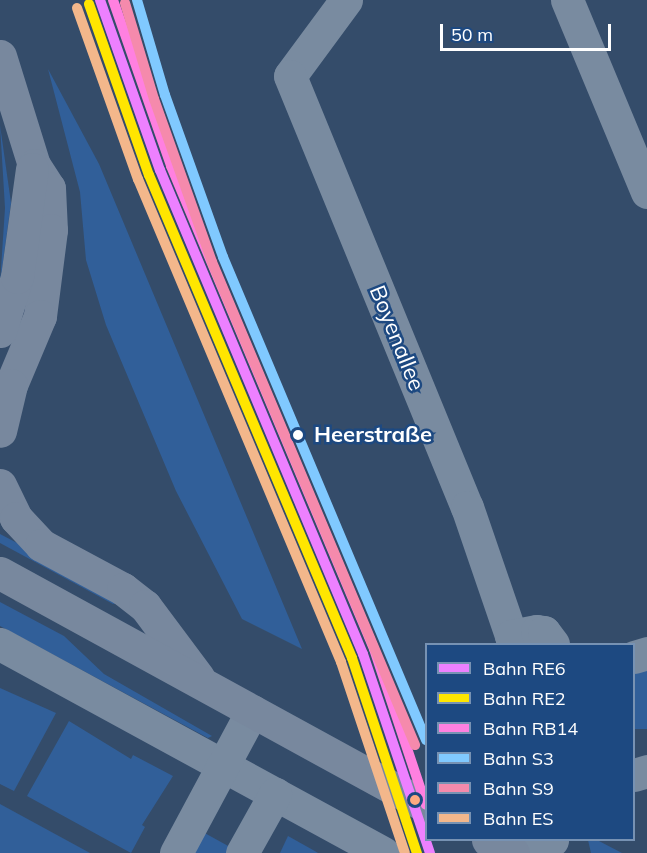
<!DOCTYPE html>
<html>
<head>
<meta charset="utf-8">
<style>
  body { margin:0 }
  #map { position:relative; width:647px; height:853px; overflow:hidden; background:#344c6a; font-family:Mulish,sans-serif }
  div>[style] { position:absolute }
  [style*='--x'] { left:calc(var(--x)*1px); top:calc(var(--y)*1px); width:calc(var(--w)*1px); rotate:calc(var(--a)*1deg) }
  .green>* { inset:0; background:#315f99; transform-origin:0 0 }
  .minor>* { height:33px; margin:-16.5px; padding:0 16.5px; transform-origin:16.5px; border-radius:16.5px; background:#798ba0 }
  .major>* { height:33px; margin:-16.5px; padding:0 16.5px; transform-origin:16.5px; border-radius:16.5px; background:#78889e }
  .rail-1>* { height:10px; margin:-5px; padding:0 5px; transform-origin:5px; border-radius:5px; background:#ed80ff }
  .rail-2>* { height:10px; margin:-5px; padding:0 5px; transform-origin:5px; border-radius:5px; background:#ffe600 }
  .rail-3>* { height:10px; margin:-5px; padding:0 5px; transform-origin:5px; border-radius:5px; background:#ff80e0 }
  .rail-4>* { height:10px; margin:-5px; padding:0 5px; transform-origin:5px; border-radius:5px; background:#80c9ff }
  .rail-5>* { height:10px; margin:-5px; padding:0 5px; transform-origin:5px; border-radius:5px; background:#f58aac }
  .rail-6>* { height:10px; margin:-5px; padding:0 5px; transform-origin:5px; border-radius:5px; background:#f3b78b }
  .dots>* { width:16px; height:16px; translate:-50% -50%; box-sizing:border-box; border:3px solid #1d4981; border-radius:50% }
  span { translate:-50% -50%; white-space:nowrap; text-align:center; line-height:1.15; -webkit-text-stroke:5px #1d4981; paint-order:stroke }
  .street-label { font-size:22px; color:#fff }
  .stop-label { font-size:22px; color:#fff; font-weight:700 }
  .left { translate:0 -50%; text-align:left }
  .legend { position:absolute; left:425px; top:643px; width:210px; height:198px; box-sizing:border-box; background:#1d4981; border:2px solid #7792b3; margin:0; padding:8px 10px; list-style:none; font-size:18px; color:#fff }
  .legend li { display:flex; align-items:center; gap:12px; height:30px }
  .legend b { width:30px; border:2px solid #7792b3 }
  .scale { position:absolute; left:440px; top:24px; width:171px; height:27px; box-sizing:border-box; border:3px solid #fff; border-top:0; padding-left:8px; font-size:18px; line-height:21px; white-space:nowrap; color:#fff; -webkit-text-stroke:4px #1d4981; paint-order:stroke }
</style>
</head>
<body>
<div id="map">
  <div class="green">
    <div style="clip-path:polygon(48px 69px,99px 164px,302px 649px,242px 619px,176px 491px,106px 325px,86px 260px,80px 192px)"></div>
    <div style="clip-path:polygon(0 125px,11px 203px,0 284px,5px 208px)"></div>
    <div style="clip-path:polygon(0 534px,118px 596px,118px 603px,113px 604px,0 543px)"></div>
    <div style="clip-path:polygon(0 602px,64px 636px,104px 674px,212px 736px,208px 738px,0 626px)"></div>
    <div style="left:647px;top:659px;width:70px;height:14px;rotate:90deg"></div>
    <div style="clip-path:polygon(0 688px,56px 713px,14px 791px,0 784px)"></div>
    <div style="clip-path:polygon(69px 721px,131px 759px,133px 755px,173px 776px,142px 825px,145px 827px,131px 853px,27px 796px)"></div>
    <div style="clip-path:polygon(0 804px,90px 853px,0 853px)"></div>
    <div style="clip-path:polygon(201px 831px,230px 847px,227px 853px,189px 853px)"></div>
    <div style="clip-path:polygon(288px 836px,313px 850px,318px 853px,280px 853px)"></div>
    <div style="clip-path:polygon(588px 840px,597px 840px,622px 853px,591px 853px)"></div>
  </div>
  <div class="minor">
    <div style="--x:346;--y:0;--w:94;--a:126.4"></div>
    <div style="--x:290;--y:76;--w:466;--a:67.7"></div>
    <div style="--x:467;--y:507;--w:145;--a:71.1"></div>
    <div style="--x:567;--y:0;--w:208;--a:67.4"></div>
    <div style="--x:511;--y:636;--w:26;--a:-11"></div>
    <div style="--x:537;--y:631;--w:7;--a:8"></div>
    <div style="--x:544;--y:632;--w:15;--a:53"></div>
    <div style="--x:0;--y:644;--w:436;--a:28.6"></div>
    <div style="--x:634;--y:657;--w:14;--a:-17"></div>
    <div style="--x:634;--y:775;--w:14;--a:-17"></div>
    <div style="--x:176;--y:853;--w:161;--a:-61.8"></div>
    <div style="--x:242;--y:853;--w:68;--a:-60.8"></div>
    <div style="--x:533;--y:853;--w:23;--a:-34"></div>
  </div>
  <div class="major">
    <div style="--x:0;--y:56;--w:114;--a:72.7"></div>
    <div style="--x:34;--y:165;--w:27;--a:57"></div>
    <div style="--x:49;--y:188;--w:42;--a:87.3"></div>
    <div style="--x:51;--y:230;--w:87;--a:97.3"></div>
    <div style="--x:40;--y:316;--w:75;--a:112.8"></div>
    <div style="--x:11;--y:385;--w:47;--a:103.4"></div>
    <div style="--x:0;--y:331;--w:57;--a:-72.5"></div>
    <div style="--x:17;--y:277;--w:109;--a:-82.1"></div>
    <div style="--x:0;--y:485;--w:37;--a:64"></div>
    <div style="--x:16;--y:518;--w:37;--a:47"></div>
    <div style="--x:41;--y:545;--w:93;--a:28.2"></div>
    <div style="--x:123;--y:589;--w:28;--a:38"></div>
    <div style="--x:145;--y:606;--w:89;--a:53.3"></div>
    <div style="--x:0;--y:573;--w:486;--a:28.7"></div>
    <div style="--x:488;--y:840;--w:28;--a:27"></div>
  </div>
  <div class="rail-1">
    <div style="--x:100;--y:0;--w:180;--a:70.6"></div>
    <div style="--x:160;--y:170;--w:525;--a:67.25"></div>
    <div style="--x:363;--y:654;--w:210;--a:71.4"></div>
  </div>
  <div class="rail-2">
    <div style="--x:89;--y:4;--w:181;--a:70.7"></div>
    <div style="--x:149;--y:175;--w:524;--a:67.2"></div>
    <div style="--x:352;--y:658;--w:206;--a:71.6"></div>
  </div>
  <div class="rail-3">
    <div style="--x:113;--y:0;--w:176;--a:70.7"></div>
    <div style="--x:171;--y:166;--w:524;--a:67.2"></div>
    <div style="--x:374;--y:649;--w:164;--a:71.6"></div>
  </div>
  <div class="rail-4">
    <div style="--x:137;--y:0;--w:99;--a:73.6"></div>
    <div style="--x:165;--y:95;--w:172;--a:70.3"></div>
    <div style="--x:223;--y:257;--w:524;--a:67.2"></div>
  </div>
  <div class="rail-5">
    <div style="--x:125;--y:3;--w:100;--a:73.2"></div>
    <div style="--x:154;--y:99;--w:173;--a:70.4"></div>
    <div style="--x:212;--y:262;--w:524;--a:67.2"></div>
  </div>
  <div class="rail-6">
    <div style="--x:77;--y:8;--w:182;--a:70.4"></div>
    <div style="--x:138;--y:179;--w:524;--a:67.2"></div>
    <div style="--x:341;--y:662;--w:201;--a:71.5"></div>
  </div>
  <div class="dots">
    <div style="left:298px;top:435px;background:#fff"></div>
    <div style="left:415px;top:800px;background:#ffa980"></div>
  </div>
  <div class="street-label">
    <span style="left:397px;top:338px;rotate:68deg">Boyenallee</span>
  </div>
  <div class="stop-label">
    <span class="left" style="left:314px;top:435px">Heerstraße</span>
  </div>
  <ul class="legend">
  <li><b style="height:8px;background:#ed80ff"></b>Bahn RE6</li>
  <li><b style="height:8px;background:#ffe600"></b>Bahn RE2</li>
  <li><b style="height:8px;background:#ff80e0"></b>Bahn RB14</li>
  <li><b style="height:8px;background:#80c9ff"></b>Bahn S3</li>
  <li><b style="height:8px;background:#f58aac"></b>Bahn S9</li>
  <li><b style="height:8px;background:#f3b78b"></b>Bahn ES</li>
  </ul>
  <div class="scale">50 m</div>
</div>
</body>
</html>
